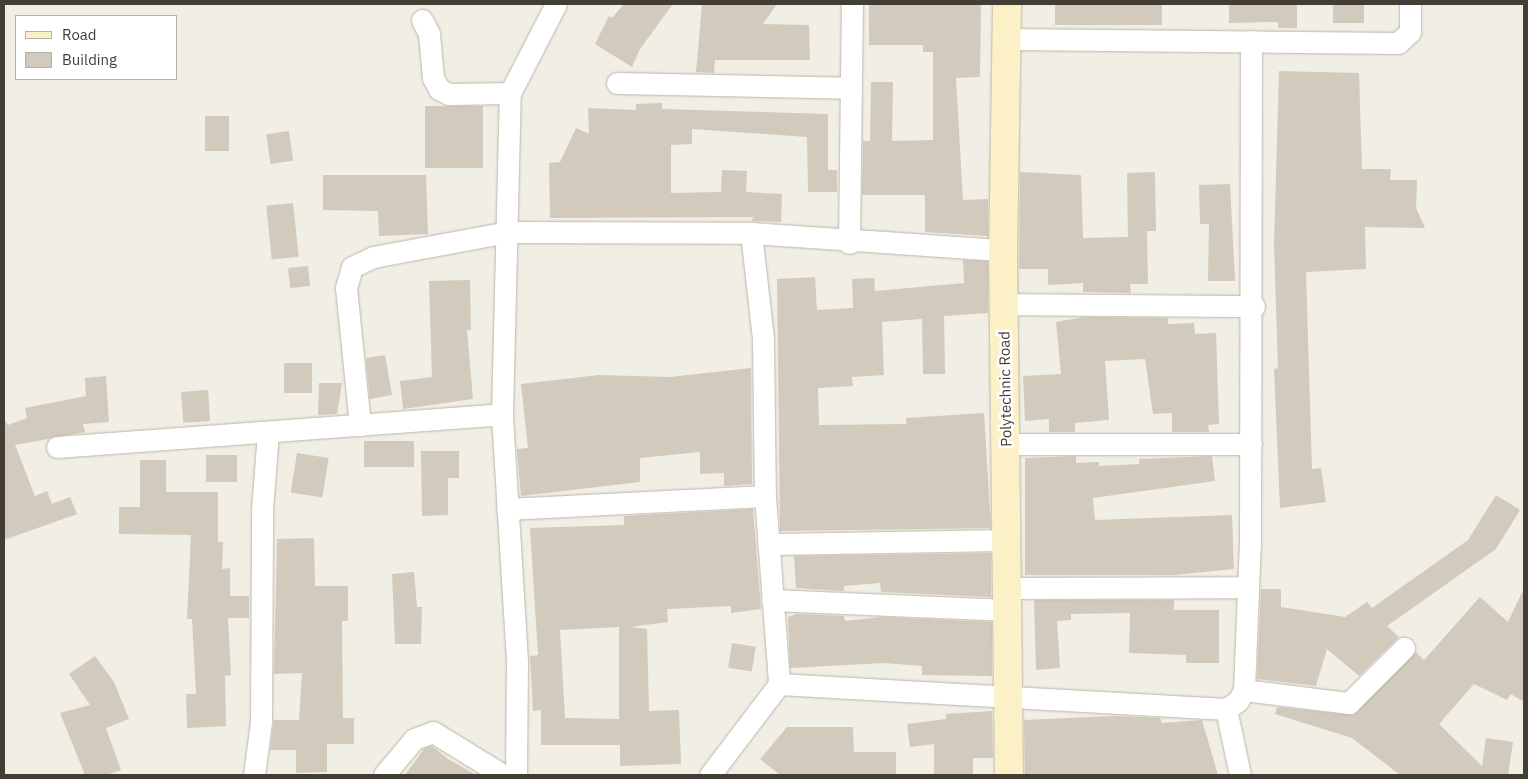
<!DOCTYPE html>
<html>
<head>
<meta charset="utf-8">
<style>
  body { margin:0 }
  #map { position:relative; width:1528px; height:779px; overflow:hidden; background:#f1eee5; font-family:"IBM Plex Sans",sans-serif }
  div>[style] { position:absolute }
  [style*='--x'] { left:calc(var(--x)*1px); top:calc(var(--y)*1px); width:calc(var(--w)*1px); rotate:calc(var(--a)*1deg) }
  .building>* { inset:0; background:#d2cabc; transform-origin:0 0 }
  .roads { filter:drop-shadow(0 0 1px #bcb6a9) drop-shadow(0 0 1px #bcb6a9) }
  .street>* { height:21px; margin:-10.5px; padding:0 10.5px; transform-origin:10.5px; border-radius:10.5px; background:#fff }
  .secondary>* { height:28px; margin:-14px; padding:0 14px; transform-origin:14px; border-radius:14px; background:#fbf0c6 }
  span { translate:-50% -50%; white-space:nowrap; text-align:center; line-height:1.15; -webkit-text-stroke:5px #fff; paint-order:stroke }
  .street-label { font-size:15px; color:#433e35 }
  .frame { position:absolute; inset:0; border:5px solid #433e35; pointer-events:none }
  .legend { position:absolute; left:15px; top:15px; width:162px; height:65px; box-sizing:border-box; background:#fff; border:1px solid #b4b2ae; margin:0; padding:6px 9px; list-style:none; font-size:15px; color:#433e35 }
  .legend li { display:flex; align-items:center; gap:10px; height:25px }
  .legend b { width:25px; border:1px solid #b4b2ae }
</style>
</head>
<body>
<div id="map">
  <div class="building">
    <div style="clip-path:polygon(624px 4px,673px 4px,640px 49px,632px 67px,595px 44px,609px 16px,612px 18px)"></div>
    <div style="clip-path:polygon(702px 4px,777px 4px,763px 24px,809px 25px,810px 60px,715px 60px,714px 73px,696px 72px)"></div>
    <div style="clip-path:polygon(869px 4px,981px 4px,980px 77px,956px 78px,963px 200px,988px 199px,988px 236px,925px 232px,925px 195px,862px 195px,863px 141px,870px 141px,871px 82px,893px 82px,892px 141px,933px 140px,933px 52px,923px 52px,923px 45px,869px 45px)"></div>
    <div style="left:1055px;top:4px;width:107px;height:21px"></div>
    <div style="clip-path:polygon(1229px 4px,1297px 4px,1297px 28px,1278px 28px,1278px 22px,1229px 23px)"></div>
    <div style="left:1333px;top:4px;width:31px;height:19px"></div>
    <div style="clip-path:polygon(1279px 71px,1359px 73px,1362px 169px,1391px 169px,1390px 180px,1417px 180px,1416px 208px,1425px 228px,1365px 227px,1366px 269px,1306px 272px,1312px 469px,1321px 468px,1326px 502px,1280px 508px,1274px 369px,1278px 368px,1274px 244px)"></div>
    <div style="clip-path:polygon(662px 103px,662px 109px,828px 114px,828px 170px,837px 170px,837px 192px,808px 192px,807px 137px,692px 129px,692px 144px,671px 145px,671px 193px,721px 192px,722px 170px,747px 171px,746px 192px,782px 194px,781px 222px,752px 221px,753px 217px,550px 218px,549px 163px,560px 162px,576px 128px,589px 134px,588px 108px,636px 110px,636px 104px)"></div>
    <div style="left:483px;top:106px;width:62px;height:58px;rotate:90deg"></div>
    <div style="left:229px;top:116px;width:35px;height:24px;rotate:90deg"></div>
    <div style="left:289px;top:131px;width:30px;height:23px;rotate:82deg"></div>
    <div style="clip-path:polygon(1020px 172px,1081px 175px,1083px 238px,1128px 237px,1127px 173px,1155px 172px,1156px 231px,1147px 231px,1148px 284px,1130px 284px,1131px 293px,1083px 292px,1083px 283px,1048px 285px,1048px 269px,1019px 269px)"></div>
    <div style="clip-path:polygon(323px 175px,426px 175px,428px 234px,379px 236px,378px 211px,323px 210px)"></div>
    <div style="clip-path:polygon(1230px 184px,1235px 281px,1208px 281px,1209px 224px,1200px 224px,1199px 185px)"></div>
    <div style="left:293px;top:203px;width:54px;height:27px;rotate:84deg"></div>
    <div style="clip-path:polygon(963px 260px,988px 261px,988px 313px,944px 316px,945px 374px,923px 374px,922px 319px,882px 322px,884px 375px,852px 377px,853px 386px,818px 388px,819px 425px,906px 424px,906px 418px,984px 413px,991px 528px,780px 531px,777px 279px,815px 277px,817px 310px,853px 308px,852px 279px,874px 278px,875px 291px,964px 283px)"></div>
    <div style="left:308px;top:266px;width:20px;height:20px;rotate:84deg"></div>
    <div style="clip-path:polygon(470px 280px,471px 330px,467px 330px,473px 399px,403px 409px,400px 381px,432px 377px,429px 281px)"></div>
    <div style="clip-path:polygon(1084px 317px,1168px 318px,1168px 324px,1194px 323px,1195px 334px,1216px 333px,1219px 424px,1208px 425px,1209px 432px,1172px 432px,1172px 413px,1153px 414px,1145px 359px,1105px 361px,1109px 420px,1075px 423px,1075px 432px,1049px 432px,1049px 419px,1025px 421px,1023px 376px,1061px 374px,1056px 322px)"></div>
    <div style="clip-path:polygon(385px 355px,392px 395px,370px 399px,366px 358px)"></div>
    <div style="left:284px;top:363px;width:28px;height:30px"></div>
    <div style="clip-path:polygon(751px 368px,752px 484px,724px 486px,724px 473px,700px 474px,700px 452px,640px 458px,640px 482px,521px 496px,517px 449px,528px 448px,521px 384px,599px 375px,670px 377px)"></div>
    <div style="clip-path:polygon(106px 376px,109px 422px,83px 424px,85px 432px,15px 445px,35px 496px,47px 491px,52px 504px,70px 497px,77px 514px,4px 540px,4px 419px,8px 425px,27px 418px,25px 408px,86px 396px,85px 378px)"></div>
    <div style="clip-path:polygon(319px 383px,342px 383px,337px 414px,318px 415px)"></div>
    <div style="left:208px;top:390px;width:31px;height:27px;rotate:86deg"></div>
    <div style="left:364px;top:441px;width:50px;height:26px"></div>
    <div style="clip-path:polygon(421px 451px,459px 451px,459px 478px,448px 478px,448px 515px,422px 516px)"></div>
    <div style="left:297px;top:453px;width:32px;height:40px;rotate:9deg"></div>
    <div style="left:237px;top:455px;width:27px;height:31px;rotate:90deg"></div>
    <div style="clip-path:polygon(1076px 456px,1076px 463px,1099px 462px,1099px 466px,1139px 464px,1139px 459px,1212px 456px,1215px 481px,1093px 498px,1095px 520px,1232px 515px,1234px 569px,1175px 575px,1025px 575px,1025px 458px)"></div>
    <div style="clip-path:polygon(140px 460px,166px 460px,166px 492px,218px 492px,218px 542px,223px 542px,222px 569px,230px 568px,230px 596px,249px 596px,249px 618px,228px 618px,231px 675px,225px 676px,226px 726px,187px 728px,186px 694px,196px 694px,192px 619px,187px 619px,191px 535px,119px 534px,119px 507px,140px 507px)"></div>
    <div style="clip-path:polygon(1496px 495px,1520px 510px,1496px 549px,1387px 626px,1399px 637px,1359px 676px,1327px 649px,1316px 686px,1257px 679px,1261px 589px,1281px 589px,1281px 607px,1345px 617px,1367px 602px,1372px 608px,1468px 540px)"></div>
    <div style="clip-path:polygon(evenodd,753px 509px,761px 609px,731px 613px,731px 606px,667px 609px,668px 622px,630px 627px,647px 629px,649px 711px,679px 710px,681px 764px,620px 766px,620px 745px,541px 745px,541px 710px,533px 711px,530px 656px,538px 655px,530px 528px,624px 525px,624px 516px,753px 509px,619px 627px,619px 719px,565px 718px,560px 630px,619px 627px)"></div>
    <div style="clip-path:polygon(314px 538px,315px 586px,348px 586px,348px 621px,342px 621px,343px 718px,354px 718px,354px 744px,327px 744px,327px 772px,296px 773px,296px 750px,270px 750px,274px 720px,299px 720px,302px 673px,274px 674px,277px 539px)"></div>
    <div style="clip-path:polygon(991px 553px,991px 597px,881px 592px,880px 583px,844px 586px,844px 591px,796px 588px,794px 556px)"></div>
    <div style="clip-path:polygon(414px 572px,417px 607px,422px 607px,421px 644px,395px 644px,392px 574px)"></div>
    <div style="clip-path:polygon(1524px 588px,1524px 702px,1511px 694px,1507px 700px,1474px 684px,1439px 724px,1482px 766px,1486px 738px,1513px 742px,1508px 775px,1400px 775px,1352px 738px,1275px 714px,1277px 707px,1353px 715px,1416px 652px,1424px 660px,1480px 597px,1508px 622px)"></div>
    <div style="clip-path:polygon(1034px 600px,1174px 600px,1174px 610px,1219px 610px,1219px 663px,1186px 663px,1186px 655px,1129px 653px,1130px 613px,1071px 614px,1071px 620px,1057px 621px,1060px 668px,1036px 670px)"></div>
    <div style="clip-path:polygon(797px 614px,844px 616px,845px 621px,882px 617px,992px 622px,992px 676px,922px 675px,922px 666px,884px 663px,790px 668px,788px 617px)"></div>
    <div style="left:732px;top:643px;width:24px;height:25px;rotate:9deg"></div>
    <div style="clip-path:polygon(95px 656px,114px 682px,129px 719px,106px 728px,121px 770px,106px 775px,85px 775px,60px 713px,90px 705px,69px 674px)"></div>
    <div style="clip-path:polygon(992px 711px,993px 758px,973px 758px,973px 775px,934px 775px,934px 744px,910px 747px,907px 724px,946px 719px,946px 714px)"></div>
    <div style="clip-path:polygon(1115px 716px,1160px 718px,1162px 723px,1202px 720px,1218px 775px,1025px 775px,1024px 720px)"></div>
    <div style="clip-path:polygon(787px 727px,853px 727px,854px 752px,896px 752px,896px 775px,780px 775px,760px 759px)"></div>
    <div style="clip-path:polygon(432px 746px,448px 759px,476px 775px,405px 775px,424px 749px)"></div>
  </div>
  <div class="roads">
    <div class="street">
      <div style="--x:422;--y:20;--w:16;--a:63"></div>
      <div style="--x:429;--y:34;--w:44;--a:84.8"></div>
      <div style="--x:433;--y:78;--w:13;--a:61"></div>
      <div style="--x:439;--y:89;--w:11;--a:27"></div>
      <div style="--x:449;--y:94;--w:61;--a:-0.9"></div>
      <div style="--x:1007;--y:39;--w:391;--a:0.6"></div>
      <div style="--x:1398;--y:43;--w:16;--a:-43"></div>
      <div style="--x:1410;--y:32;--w:28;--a:-90"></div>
      <div style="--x:617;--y:83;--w:234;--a:1.2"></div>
      <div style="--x:751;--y:233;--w:107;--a:83.5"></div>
      <div style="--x:763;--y:339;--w:157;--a:89.3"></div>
      <div style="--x:765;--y:496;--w:189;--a:85.7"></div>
      <div style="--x:849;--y:243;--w:239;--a:-89.3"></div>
      <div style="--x:1003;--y:304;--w:251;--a:0.5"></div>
      <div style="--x:360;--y:425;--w:138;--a:-95.8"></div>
      <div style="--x:346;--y:288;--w:22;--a:-74"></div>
      <div style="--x:352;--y:267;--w:23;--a:-25"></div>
      <div style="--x:373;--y:257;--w:137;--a:-10.5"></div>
      <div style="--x:508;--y:232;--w:243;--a:0.2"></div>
      <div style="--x:751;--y:233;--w:253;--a:3.9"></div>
      <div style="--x:1006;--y:444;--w:245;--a:0"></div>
      <div style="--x:57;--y:447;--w:446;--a:-4.2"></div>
      <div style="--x:507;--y:509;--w:258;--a:-2.9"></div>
      <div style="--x:768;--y:544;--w:239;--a:-1"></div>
      <div style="--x:1008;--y:588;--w:239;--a:-0.2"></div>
      <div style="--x:772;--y:600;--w:237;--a:2.4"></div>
      <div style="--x:1244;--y:690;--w:106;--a:7.1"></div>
      <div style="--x:1349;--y:703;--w:78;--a:-45"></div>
      <div style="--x:1226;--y:709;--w:67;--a:78"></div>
      <div style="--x:254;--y:775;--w:53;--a:-82.5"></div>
      <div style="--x:261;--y:722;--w:212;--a:-89.7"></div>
      <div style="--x:262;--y:510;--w:78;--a:-85.6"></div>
      <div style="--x:384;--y:775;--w:47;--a:-50.2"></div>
      <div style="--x:414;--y:739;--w:20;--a:-20"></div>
      <div style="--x:433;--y:732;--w:82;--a:31.6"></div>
      <div style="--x:516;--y:775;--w:114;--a:-89.5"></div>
      <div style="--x:517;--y:661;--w:247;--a:-93.5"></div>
      <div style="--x:502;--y:414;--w:321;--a:-88.6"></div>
      <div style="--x:510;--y:93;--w:100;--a:-62.7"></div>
      <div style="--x:710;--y:775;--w:114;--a:-52.8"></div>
      <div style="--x:779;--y:684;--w:448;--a:3.2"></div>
      <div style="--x:1226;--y:709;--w:14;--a:-34"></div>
      <div style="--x:1238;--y:701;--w:13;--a:-61"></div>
      <div style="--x:1244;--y:690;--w:148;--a:-87.7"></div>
      <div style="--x:1250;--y:542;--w:501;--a:-89.89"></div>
    </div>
    <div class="secondary">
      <div style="--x:1007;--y:4;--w:246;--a:90.9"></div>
      <div style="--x:1003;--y:250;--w:525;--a:89.35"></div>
    </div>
  </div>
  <div class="street-label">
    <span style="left:1005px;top:389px;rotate:-91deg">Polytechnic Road</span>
  </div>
  <div class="frame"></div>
  <ul class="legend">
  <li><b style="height:6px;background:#fbf0c6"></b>Road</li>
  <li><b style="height:14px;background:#d2cabc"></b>Building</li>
  </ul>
</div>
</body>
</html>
